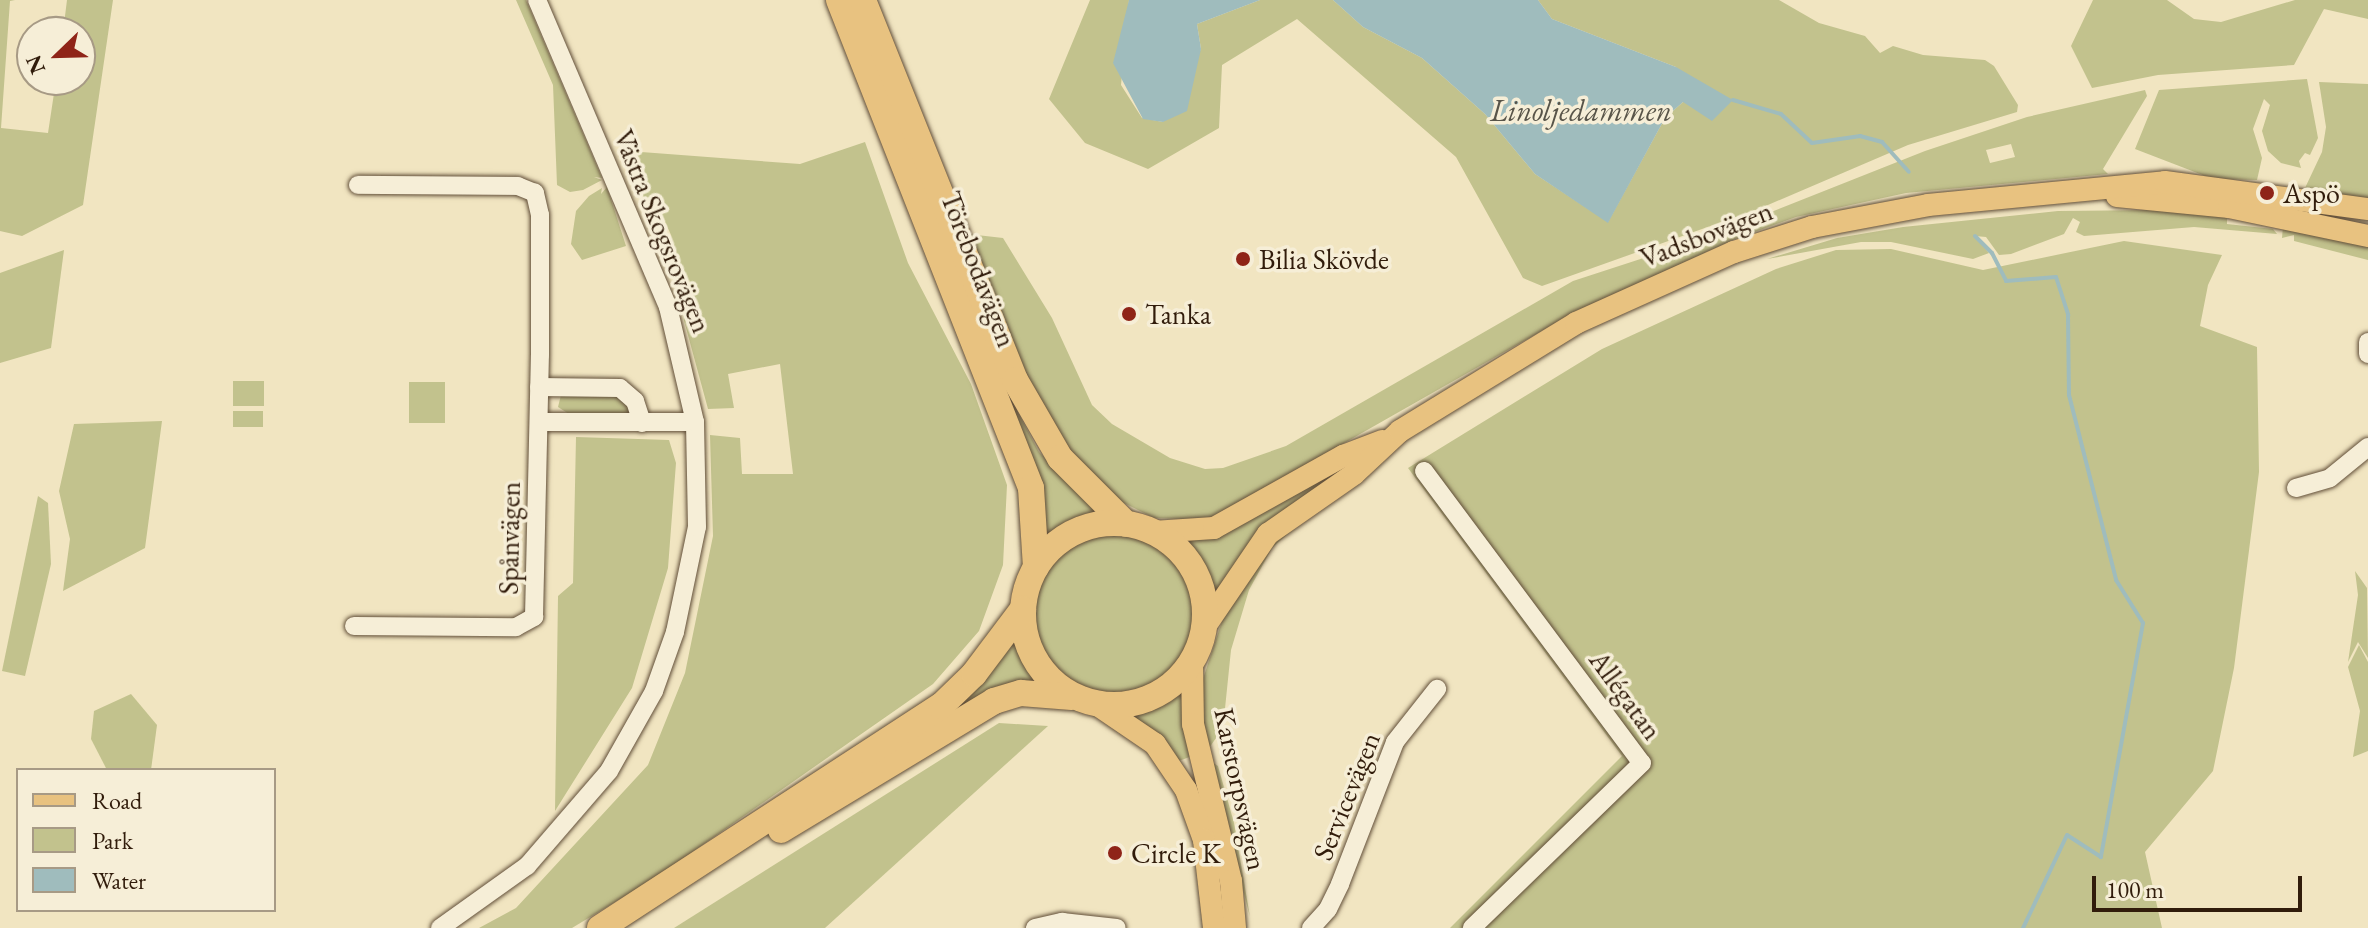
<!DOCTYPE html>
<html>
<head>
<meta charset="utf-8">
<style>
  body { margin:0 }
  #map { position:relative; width:2368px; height:928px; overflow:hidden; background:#f1e5c1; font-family:"EB Garamond",serif }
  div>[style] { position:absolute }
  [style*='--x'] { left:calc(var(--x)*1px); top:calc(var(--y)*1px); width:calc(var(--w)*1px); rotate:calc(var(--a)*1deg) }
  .green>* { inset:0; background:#c2c28d; transform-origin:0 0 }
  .round { border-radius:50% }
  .water>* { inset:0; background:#9fbcbd }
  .stream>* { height:4px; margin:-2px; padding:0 2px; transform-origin:2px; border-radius:2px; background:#9fbcbd }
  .roads { filter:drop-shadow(0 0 2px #614e38) drop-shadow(0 0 2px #614e38) }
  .minor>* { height:18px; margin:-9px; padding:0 9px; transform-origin:9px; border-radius:9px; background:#f6eed7 }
  .major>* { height:22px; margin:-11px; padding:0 11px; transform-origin:11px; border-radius:11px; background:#e8c280 }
  .highway>* { height:26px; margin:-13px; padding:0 13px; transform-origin:13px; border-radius:13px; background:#e8c280 }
  .highway>.ring { margin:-13px; padding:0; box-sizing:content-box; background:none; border:26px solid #e8c280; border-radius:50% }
  .dots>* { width:22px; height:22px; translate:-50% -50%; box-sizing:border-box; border:4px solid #f6eed7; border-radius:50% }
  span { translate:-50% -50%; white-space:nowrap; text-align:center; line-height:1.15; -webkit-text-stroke:7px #f6eed7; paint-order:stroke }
  .poi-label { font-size:28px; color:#311c0b }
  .left { translate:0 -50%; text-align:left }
  .street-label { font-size:28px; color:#311c0b }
  .water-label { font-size:30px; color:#585449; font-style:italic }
  .legend { position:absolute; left:16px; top:768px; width:260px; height:144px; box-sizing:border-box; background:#f6eed7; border:2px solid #a79a85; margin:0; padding:10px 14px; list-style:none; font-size:24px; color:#311c0b }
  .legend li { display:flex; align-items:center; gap:16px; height:40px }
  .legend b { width:40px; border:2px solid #a79a85 }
  .north { position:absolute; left:16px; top:16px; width:80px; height:80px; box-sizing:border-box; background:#f6eed7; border:2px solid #a79a85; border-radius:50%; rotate:247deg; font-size:22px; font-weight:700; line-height:32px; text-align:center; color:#311c0b }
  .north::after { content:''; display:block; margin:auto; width:28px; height:36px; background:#8f2418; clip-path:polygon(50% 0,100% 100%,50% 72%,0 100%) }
  .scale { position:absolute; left:2092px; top:876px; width:210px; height:36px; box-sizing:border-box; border:4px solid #311c0b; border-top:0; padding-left:10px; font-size:24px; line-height:28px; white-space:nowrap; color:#311c0b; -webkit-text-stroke:6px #f6eed7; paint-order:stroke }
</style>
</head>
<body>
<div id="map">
  <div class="green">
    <div style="clip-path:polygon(0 0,15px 0,10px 1px,1px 128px,48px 133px,56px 80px,80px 80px,80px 32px,63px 32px,67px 0,113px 0,83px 205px,22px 236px,0 231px)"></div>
    <div style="clip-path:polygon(516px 0,526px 0,602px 178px,594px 177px,602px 180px,583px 190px,570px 192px,557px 185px,553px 85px)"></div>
    <div style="clip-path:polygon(1090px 0,1129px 0,1121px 85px,1142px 118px,1163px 122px,1201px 49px,1197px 24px,1260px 0,1333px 0,1363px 27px,1422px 58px,1485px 114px,1535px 174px,1608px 222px,1665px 118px,1683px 102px,1676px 67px,1552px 19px,1538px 0,1779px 0,1819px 23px,1865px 36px,1880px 53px,1893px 46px,1923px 55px,1985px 60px,1994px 66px,2018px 105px,2017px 112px,1908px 145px,1761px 208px,1542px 286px,1523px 278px,1456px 157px,1297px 19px,1222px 65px,1219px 128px,1148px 169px,1085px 143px,1049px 99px)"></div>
    <div style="clip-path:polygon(2093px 0,2167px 0,2194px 19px,2221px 22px,2295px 0,2368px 0,2368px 19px,2324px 9px,2294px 65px,2158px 75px,2092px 88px,2071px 46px)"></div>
    <div style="clip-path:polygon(2307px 79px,2318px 138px,2310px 155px,2305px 153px,2299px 161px,2301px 168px,2281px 163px,2268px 151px,2262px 131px,2270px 105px,2264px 99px,2253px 129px,2262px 158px,2257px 180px,2213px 179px,2135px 149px,2159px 90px)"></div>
    <div style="clip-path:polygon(2319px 82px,2368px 84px,2368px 202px,2305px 188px,2322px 152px,2326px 127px)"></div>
    <div style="clip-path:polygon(evenodd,2145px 90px,2147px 96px,2103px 169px,2108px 174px,1906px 193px,1796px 217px,1735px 239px,1566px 317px,1209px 520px,1154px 518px,1112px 497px,1079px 468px,1031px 385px,968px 234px,1003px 238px,1052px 318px,1092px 405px,1112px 424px,1170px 458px,1205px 469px,1223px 468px,1286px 446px,1573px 281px,1708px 237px,1925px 151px,2027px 117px,2145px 90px,2011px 144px,2015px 157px,1990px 163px,1986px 150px,2011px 144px)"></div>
    <div style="clip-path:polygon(865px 142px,908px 263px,971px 384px,1007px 485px,1003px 565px,979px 631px,933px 684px,658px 876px,572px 928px,479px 928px,516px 908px,648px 765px,685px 673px,713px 536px,710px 435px,740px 438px,742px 474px,793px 474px,780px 364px,728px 374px,734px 408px,708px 409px,679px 302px,671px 235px,658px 206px,648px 210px,628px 151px,800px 164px)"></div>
    <div style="clip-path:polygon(607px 187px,626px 246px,582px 260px,571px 244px,576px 211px,589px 196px,602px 188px,601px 194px)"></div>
    <div style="clip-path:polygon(2159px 210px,2227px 217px,2227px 224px,2273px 229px,2277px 234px,2194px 227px,2084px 236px,2076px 232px,2080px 222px,2073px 218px,2064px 234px,2011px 254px,1999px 255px,1986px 237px,1975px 236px,1989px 253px,1973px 259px,1891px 242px,1861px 242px,1767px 259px,1837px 238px,1903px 227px,2058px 211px)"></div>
    <div style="clip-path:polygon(2283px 226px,2368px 246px,2368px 260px,2294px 241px,2294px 235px,2282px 238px)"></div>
    <div style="clip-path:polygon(2124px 241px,2222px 255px,2208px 285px,2200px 326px,2257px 347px,2259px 472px,2234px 668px,2213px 771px,2145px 852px,2162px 928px,1450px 928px,1622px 756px,1408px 468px,1602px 349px,1776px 269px,1836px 250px,1891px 249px,1983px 270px)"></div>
    <div style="clip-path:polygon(64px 250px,51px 348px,0 363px,0 273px)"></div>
    <div style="left:233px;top:381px;width:31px;height:25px"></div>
    <div style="left:409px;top:382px;width:36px;height:41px"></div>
    <div style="clip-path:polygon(618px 394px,635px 415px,569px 414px,558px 407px,561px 395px)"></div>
    <div style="clip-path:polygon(1015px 407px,1039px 452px,1103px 513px,1102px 519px,1073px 527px,1047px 544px,1010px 410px)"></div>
    <div style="left:233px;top:411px;width:30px;height:16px"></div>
    <div style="clip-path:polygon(162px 421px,145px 548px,63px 591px,70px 539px,59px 491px,74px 424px)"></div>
    <div style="clip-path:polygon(576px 437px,669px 440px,676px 463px,668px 568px,632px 688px,555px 811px,558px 596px,573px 583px)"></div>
    <div style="clip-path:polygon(1348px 463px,1208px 602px,1182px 542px,1227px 533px)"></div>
    <div style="clip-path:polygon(38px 496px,48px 503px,51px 564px,25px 676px,2px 671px)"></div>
    <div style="clip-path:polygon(1301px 522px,1272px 548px,1249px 590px,1231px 650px,1223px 728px,1207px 751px,1200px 688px,1226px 609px,1279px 535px)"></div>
    <div class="round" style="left:1029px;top:531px;width:166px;height:166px"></div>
    <div style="clip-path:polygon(2355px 571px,2367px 588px,2368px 658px,2358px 642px,2348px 662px,2358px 595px)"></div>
    <div style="clip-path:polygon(1017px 627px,1025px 655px,1042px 680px,1039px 685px,934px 720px)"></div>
    <div style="clip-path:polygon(2359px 645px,2368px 662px,2368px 751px,2353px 757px,2360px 711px,2348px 667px)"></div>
    <div style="clip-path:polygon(1181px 682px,1186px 684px,1195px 755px,1176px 762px,1127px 715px)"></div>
    <div style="clip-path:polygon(131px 694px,157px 725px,151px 770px,107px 770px,91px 739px,94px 711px)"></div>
    <div style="clip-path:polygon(999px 723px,1048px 726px,825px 928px,674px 928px)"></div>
    <div style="clip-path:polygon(1210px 761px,1218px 766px,1234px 823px,1250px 917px)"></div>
  </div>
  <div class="water">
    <div style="clip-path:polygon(1129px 0,1260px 0,1197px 24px,1201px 49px,1187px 111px,1163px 122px,1143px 119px,1113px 63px)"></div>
    <div style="clip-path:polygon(1333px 0,1538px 0,1552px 19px,1676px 67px,1733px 100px,1712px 121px,1683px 102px,1665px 118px,1608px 223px,1535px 174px,1485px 114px,1422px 58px,1363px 27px)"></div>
  </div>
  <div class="stream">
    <div style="--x:1733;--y:100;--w:50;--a:16.3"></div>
    <div style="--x:1781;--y:114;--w:42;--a:43.1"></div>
    <div style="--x:1812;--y:143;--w:49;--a:-8.3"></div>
    <div style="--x:1860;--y:136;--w:23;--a:15"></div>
    <div style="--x:1882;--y:142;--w:40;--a:48"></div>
    <div style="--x:1975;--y:236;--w:24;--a:45"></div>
    <div style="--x:1992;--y:253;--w:31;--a:63"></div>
    <div style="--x:2006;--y:281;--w:50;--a:-4.6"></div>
    <div style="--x:2056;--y:277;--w:40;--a:72"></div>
    <div style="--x:2068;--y:315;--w:80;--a:89.3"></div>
    <div style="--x:2069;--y:395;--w:191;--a:75.7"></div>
    <div style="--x:2116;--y:580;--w:51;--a:57.9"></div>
    <div style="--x:2143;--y:623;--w:238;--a:100.2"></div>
    <div style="--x:2101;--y:857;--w:40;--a:-147.1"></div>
    <div style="--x:2067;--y:835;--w:103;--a:115.3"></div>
  </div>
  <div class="roads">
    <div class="minor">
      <div style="--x:2368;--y:342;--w:12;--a:90"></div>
      <div style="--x:539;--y:387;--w:81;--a:0.7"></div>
      <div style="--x:620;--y:388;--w:20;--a:41"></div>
      <div style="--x:635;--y:401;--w:23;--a:72"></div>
      <div style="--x:539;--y:422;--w:156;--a:0"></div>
      <div style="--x:1424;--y:471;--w:364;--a:53.3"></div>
      <div style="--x:1642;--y:763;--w:237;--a:135.9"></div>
      <div style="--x:2296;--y:488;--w:35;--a:-16"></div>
      <div style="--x:2330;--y:478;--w:49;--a:-39.2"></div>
      <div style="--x:354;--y:626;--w:162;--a:0.4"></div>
      <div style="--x:516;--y:627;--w:21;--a:-29"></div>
      <div style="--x:534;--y:617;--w:262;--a:-88.7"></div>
      <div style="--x:540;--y:355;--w:140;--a:-90"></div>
      <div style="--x:540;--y:215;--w:23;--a:-103"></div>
      <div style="--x:535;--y:193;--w:18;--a:-158"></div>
      <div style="--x:518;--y:186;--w:160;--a:-179.6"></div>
      <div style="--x:440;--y:928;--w:107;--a:-35.5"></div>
      <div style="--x:527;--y:866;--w:125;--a:-49.2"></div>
      <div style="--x:609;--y:771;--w:92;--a:-60.6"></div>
      <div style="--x:654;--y:691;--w:63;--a:-70.4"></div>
      <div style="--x:675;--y:632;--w:107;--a:-78.2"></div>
      <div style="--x:697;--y:527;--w:105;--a:-91.1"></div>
      <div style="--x:695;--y:422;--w:118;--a:-103.2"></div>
      <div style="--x:668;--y:307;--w:334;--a:-113.1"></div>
      <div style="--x:1035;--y:928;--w:28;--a:-13"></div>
      <div style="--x:1062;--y:922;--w:55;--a:6.2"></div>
      <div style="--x:1311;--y:928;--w:25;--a:-48"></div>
      <div style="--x:1328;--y:909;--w:28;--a:-64"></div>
      <div style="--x:1340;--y:884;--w:152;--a:-68.8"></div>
      <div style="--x:1395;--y:742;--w:68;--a:-51.6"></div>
    </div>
    <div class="major">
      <div style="--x:2117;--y:196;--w:113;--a:5.6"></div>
      <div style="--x:2229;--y:207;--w:142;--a:11.8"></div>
      <div style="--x:1153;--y:532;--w:61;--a:-3.8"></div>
      <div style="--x:1214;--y:528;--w:148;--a:-29.2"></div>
      <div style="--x:1343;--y:456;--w:42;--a:-21"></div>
      <div style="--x:1204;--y:628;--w:114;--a:-55.8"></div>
      <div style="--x:1268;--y:534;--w:105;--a:-34.9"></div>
      <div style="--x:1354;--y:474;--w:63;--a:-43.1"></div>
      <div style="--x:1400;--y:431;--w:206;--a:-31.5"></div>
      <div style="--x:1576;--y:323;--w:173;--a:-24.2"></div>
      <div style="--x:1734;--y:252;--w:82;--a:-17.8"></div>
      <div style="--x:1812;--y:227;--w:118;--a:-10.7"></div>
      <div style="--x:1928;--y:205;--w:238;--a:-5.5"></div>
      <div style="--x:2165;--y:182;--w:205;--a:7.6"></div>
      <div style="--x:1192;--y:662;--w:62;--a:89.1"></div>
      <div style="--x:1193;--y:724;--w:162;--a:76.4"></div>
      <div style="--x:1231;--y:881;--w:47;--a:85.1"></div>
      <div style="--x:1096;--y:704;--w:71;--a:34.1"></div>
      <div style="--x:1155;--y:744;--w:55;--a:56"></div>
      <div style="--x:1186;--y:790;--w:53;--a:70.2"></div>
      <div style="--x:1204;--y:840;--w:89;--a:83.5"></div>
    </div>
    <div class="highway">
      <div style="--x:839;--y:0;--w:524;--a:68.52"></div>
      <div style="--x:1031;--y:488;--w:79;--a:86.4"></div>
      <div style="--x:863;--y:0;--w:409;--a:68.2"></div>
      <div style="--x:1015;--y:380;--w:90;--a:60"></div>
      <div style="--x:1060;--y:458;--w:93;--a:45"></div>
      <div class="ring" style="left:1023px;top:523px;width:156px;height:156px"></div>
      <div style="--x:781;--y:830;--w:249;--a:-31.2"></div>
      <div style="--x:994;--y:701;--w:28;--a:-17"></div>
      <div style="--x:1021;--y:693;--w:51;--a:4.5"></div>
      <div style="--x:600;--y:928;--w:407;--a:-33.1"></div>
      <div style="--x:941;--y:706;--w:46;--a:-44.1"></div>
      <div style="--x:974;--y:674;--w:81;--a:-53"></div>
    </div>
  </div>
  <div class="dots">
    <div style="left:2267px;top:193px;background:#8f2418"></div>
    <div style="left:1243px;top:259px;background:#8f2418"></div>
    <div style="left:1129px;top:314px;background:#8f2418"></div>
    <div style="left:1115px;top:853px;background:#8f2418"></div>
  </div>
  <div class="poi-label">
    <span class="left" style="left:2283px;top:193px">Aspö</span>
    <span class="left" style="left:1259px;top:259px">Bilia Skövde</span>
    <span class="left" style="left:1145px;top:314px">Tanka</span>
    <span class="left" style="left:1131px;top:853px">Circle K</span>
  </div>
  <div class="street-label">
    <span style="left:663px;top:231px;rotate:68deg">Västra Skogsrovägen</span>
    <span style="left:1706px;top:234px;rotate:-21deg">Vadsbovägen</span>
    <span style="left:979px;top:269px;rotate:69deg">Törebodavägen</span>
    <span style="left:509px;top:538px;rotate:-89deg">Spånvägen</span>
    <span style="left:1626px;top:695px;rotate:54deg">Allégatan</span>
    <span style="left:1241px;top:789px;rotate:78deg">Karstorpsvägen</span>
    <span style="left:1346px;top:796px;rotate:-68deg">Servicevägen</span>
  </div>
  <div class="water-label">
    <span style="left:1581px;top:111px">Linoljedammen</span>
  </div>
  <ul class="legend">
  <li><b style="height:10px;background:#e8c280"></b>Road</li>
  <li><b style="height:22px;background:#c2c28d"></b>Park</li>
  <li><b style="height:22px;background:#9fbcbd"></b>Water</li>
  </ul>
  <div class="north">N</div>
  <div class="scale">100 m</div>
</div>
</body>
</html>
